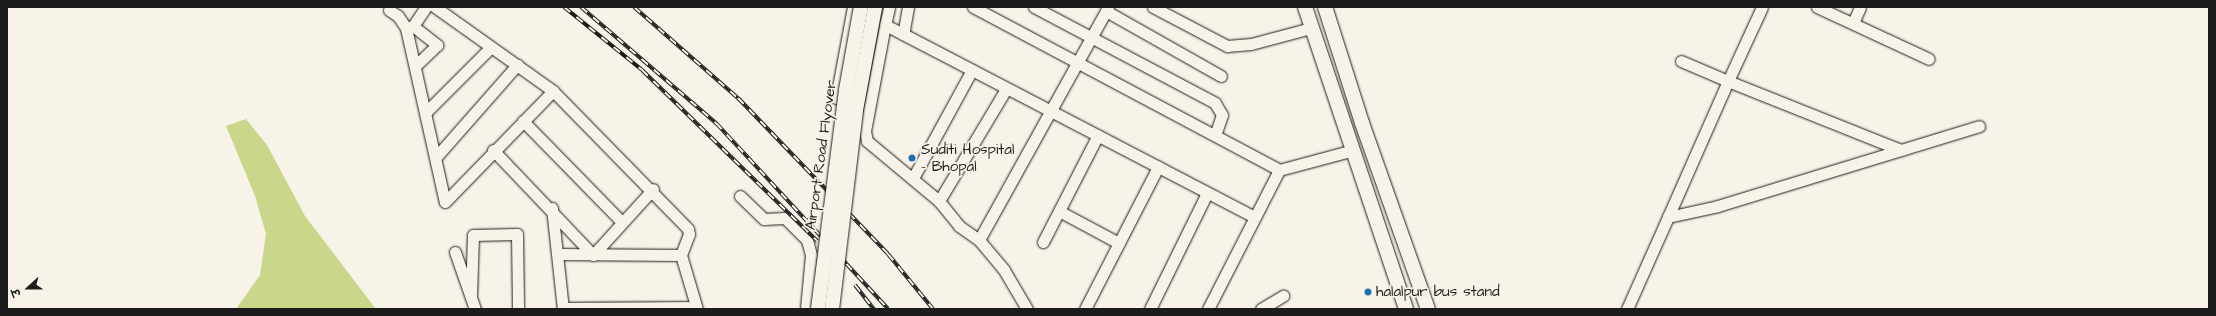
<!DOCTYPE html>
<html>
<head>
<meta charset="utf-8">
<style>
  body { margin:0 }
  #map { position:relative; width:2216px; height:316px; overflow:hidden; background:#f7f3e8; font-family:"Architects Daughter","Playpen Sans Deva",sans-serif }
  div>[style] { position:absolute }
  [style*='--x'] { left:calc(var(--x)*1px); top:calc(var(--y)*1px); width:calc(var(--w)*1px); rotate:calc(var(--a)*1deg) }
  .green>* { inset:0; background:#cad78a }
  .roads { filter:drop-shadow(0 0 1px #1c1c1c) drop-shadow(0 0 1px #1c1c1c) }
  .minor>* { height:11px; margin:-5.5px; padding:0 5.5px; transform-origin:5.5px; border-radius:5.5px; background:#f7f3e8 }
  .major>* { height:14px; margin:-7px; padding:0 7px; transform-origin:7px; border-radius:7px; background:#f7f3e8 }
  .rail>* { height:4px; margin-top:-2px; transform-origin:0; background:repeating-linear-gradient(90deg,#f7f3e8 0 8px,#1c1c1c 0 16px); box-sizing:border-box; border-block:1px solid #1c1c1c }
  .bridges { filter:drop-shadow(0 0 1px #1c1c1c) drop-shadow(0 0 1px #1c1c1c) }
  .major-bridge>* { height:14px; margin:-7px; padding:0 7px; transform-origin:7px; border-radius:7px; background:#f7f3e8 }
  .dots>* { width:11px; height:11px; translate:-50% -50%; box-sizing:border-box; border:2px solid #f7f3e8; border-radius:50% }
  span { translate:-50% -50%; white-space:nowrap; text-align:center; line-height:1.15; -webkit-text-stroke:3.5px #f7f3e8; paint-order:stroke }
  .poi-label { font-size:15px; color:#1c1c1c }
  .left { translate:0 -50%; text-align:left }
  .street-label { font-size:15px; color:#1c1c1c }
  .frame { position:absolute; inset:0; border:8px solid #1c1c1c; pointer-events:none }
  .north { position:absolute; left:8px; top:268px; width:40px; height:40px; -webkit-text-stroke:3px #f7f3e8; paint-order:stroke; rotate:249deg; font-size:11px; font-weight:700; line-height:16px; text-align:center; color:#1c1c1c }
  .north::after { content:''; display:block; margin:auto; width:14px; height:18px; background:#1c1c1c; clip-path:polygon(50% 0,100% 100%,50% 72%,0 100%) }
</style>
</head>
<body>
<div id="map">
  <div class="green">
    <div style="clip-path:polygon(246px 119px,267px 145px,305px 216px,376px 309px,236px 309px,260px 275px,266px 234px,255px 196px,226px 126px)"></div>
  </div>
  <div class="roads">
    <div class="minor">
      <div style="--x:435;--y:7;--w:145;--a:35.4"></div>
      <div style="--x:553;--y:91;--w:193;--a:45.6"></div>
      <div style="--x:688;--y:229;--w:5;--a:79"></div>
      <div style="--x:689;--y:234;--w:22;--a:111"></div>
      <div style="--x:681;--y:255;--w:56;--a:73.5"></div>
      <div style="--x:908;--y:7;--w:27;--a:100"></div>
      <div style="--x:903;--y:34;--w:20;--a:-153"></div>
      <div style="--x:885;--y:25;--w:108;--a:100.7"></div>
      <div style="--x:865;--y:131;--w:10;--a:79"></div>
      <div style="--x:867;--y:141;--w:94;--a:39.8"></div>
      <div style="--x:939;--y:201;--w:32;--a:51"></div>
      <div style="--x:959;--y:226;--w:24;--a:35"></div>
      <div style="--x:979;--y:240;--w:39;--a:50"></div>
      <div style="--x:1004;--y:270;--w:45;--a:59.5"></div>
      <div style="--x:973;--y:7;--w:347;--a:28"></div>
      <div style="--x:1279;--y:170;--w:73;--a:-15"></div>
      <div style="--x:1034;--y:7;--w:205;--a:27.9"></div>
      <div style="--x:1215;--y:103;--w:14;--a:60"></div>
      <div style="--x:1222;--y:115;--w:21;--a:109"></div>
      <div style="--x:1153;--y:7;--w:84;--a:27.8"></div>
      <div style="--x:1227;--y:46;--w:24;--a:-5"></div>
      <div style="--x:1251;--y:44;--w:62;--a:-14.9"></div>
      <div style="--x:1817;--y:7;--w:123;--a:24.9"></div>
      <div style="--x:389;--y:10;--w:11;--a:34"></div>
      <div style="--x:398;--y:16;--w:14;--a:56"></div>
      <div style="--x:406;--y:28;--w:178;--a:77.4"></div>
      <div style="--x:1106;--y:11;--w:132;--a:29.5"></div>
      <div style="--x:1853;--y:23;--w:17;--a:-66"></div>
      <div style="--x:885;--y:25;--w:18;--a:-77"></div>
      <div style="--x:413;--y:26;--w:31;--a:38"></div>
      <div style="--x:437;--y:45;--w:29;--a:136"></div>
      <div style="--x:406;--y:28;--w:7;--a:-16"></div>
      <div style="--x:413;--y:26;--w:23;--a:-56"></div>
      <div style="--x:903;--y:34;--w:396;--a:27.5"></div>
      <div style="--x:1681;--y:61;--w:51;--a:23.1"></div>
      <div style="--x:1728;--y:81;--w:81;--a:-65.3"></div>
      <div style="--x:836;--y:98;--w:93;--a:-79.4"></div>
      <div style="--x:425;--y:113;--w:93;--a:-45"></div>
      <div style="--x:523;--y:121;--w:141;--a:45.6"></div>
      <div style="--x:493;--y:150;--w:145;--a:46.4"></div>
      <div style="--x:593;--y:255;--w:89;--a:-47.7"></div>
      <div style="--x:1901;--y:150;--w:186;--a:-158.3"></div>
      <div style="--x:1728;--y:81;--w:149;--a:113.8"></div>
      <div style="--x:1668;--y:217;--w:51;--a:-12.4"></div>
      <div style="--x:1718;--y:206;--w:273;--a:-17"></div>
      <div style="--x:436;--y:157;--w:123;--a:-48.6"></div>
      <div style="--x:913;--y:178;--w:123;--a:-61.4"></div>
      <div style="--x:740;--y:196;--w:33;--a:44"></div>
      <div style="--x:764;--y:219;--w:21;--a:-3"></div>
      <div style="--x:785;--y:218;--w:31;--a:45"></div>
      <div style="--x:807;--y:240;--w:16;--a:75"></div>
      <div style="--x:811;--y:255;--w:54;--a:95.3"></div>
      <div style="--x:939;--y:201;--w:131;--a:-59.1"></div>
      <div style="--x:445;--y:202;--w:155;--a:-45.8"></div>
      <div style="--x:552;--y:208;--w:102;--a:83.8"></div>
      <div style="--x:1059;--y:211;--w:68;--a:28.1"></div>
      <div style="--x:979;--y:240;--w:266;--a:-61"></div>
      <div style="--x:1043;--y:242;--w:120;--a:-62.8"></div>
      <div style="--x:455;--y:252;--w:60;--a:70.7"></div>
      <div style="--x:558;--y:254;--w:123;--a:0.5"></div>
      <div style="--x:471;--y:296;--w:61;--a:-88.1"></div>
      <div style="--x:473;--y:235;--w:44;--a:-1.3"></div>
      <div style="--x:517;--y:234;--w:75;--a:89.2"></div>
      <div style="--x:563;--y:308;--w:133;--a:-0.4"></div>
      <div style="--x:1085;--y:309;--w:160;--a:-62.8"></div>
      <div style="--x:1150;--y:309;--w:129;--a:-63.8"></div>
      <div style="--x:1208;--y:309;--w:156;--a:-62.9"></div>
      <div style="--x:1261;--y:309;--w:26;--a:-31"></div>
      <div style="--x:1627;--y:309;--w:101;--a:-66"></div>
    </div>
    <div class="major">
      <div style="--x:1305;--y:7;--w:318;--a:71.5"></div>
      <div style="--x:1325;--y:7;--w:122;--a:72.3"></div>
      <div style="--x:1362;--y:123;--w:197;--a:70.5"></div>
    </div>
  </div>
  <div class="rail">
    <div style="--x:564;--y:7;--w:100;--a:38.9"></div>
    <div style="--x:642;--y:70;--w:245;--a:44.3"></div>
    <div style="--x:581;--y:7;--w:178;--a:40.7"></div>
    <div style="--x:716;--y:123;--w:253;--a:47.2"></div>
    <div style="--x:634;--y:7;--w:138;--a:41.2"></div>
    <div style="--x:738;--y:98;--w:216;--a:46.1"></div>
    <div style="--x:888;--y:254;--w:71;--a:50.7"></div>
    <div style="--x:855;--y:285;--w:31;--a:52"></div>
  </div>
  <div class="bridges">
    <div class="major-bridge">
      <div style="--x:818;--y:309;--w:221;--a:-82.7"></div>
      <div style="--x:846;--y:90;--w:84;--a:-79.8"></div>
      <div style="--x:832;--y:309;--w:200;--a:-83.1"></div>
      <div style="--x:856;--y:110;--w:105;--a:-79.5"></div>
    </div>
  </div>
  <div class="dots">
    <div style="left:912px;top:158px;background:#1f6fb2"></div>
    <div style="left:1368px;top:292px;background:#1f6fb2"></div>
  </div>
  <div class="poi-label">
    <span class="left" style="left:921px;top:158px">Suditi Hospital<br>- Bhopal</span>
    <span class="left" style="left:1376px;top:292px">halalpur bus stand</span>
  </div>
  <div class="street-label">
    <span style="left:821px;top:155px;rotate:-82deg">Airport Road Flyover</span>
  </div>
  <div class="frame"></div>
  <div class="north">उ</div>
</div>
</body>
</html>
